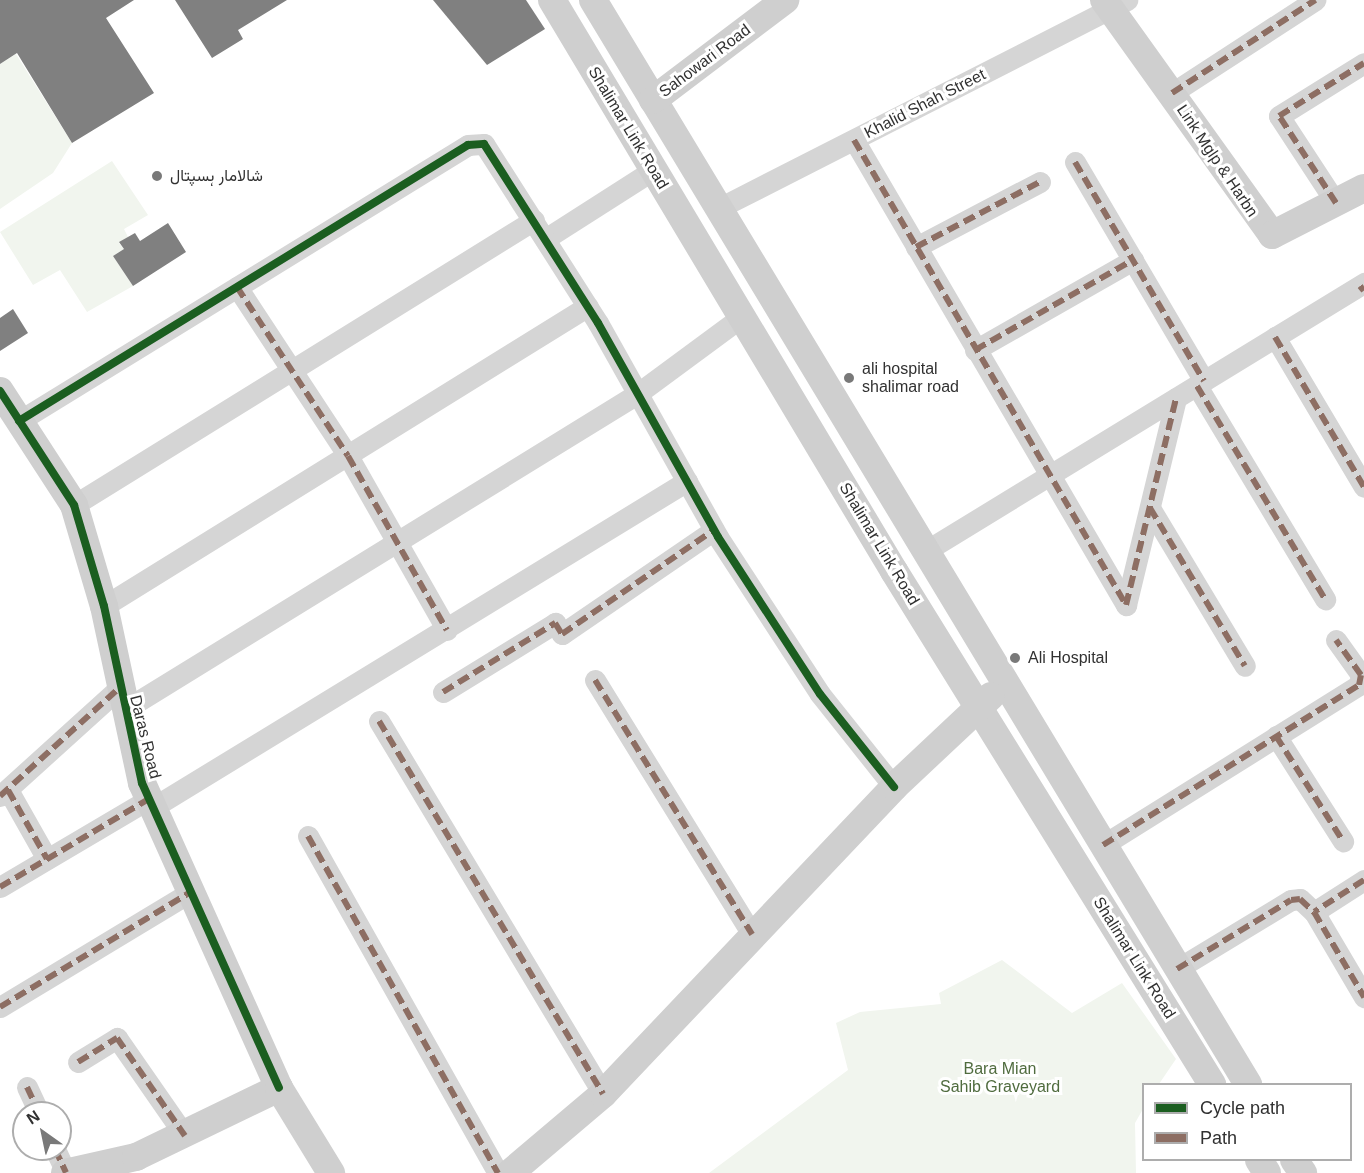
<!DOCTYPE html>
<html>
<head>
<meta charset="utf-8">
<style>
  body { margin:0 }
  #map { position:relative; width:1364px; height:1173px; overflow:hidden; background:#fff; font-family:Helvetica,Vazirmatn,sans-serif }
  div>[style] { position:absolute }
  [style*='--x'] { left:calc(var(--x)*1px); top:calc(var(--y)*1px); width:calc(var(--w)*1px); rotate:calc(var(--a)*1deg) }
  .green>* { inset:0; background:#f1f5ee }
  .building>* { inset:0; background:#808080 }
  .street>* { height:21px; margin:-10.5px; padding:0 10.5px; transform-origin:10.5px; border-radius:10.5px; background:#d5d5d5 }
  .secondary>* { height:28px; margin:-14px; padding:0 14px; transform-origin:14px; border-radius:14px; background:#cfcfcf }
  .quiet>* { height:6px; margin-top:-3px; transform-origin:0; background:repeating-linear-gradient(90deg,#8d6e63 0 12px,transparent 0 18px) }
  .cycleway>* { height:8px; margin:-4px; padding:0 4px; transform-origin:4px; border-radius:4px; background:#1b5e20 }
  .dots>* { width:16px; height:16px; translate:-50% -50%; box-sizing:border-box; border:3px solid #fff; border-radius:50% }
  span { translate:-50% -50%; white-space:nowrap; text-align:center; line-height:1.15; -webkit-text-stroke:6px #fff; paint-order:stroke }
  .street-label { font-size:16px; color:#313131 }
  .poi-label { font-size:16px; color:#313131 }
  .left { translate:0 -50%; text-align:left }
  .park-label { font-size:16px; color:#506c3f }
  .legend { position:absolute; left:1142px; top:1083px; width:210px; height:78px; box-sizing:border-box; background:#fff; border:2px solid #adadad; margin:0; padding:8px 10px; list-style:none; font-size:18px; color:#313131 }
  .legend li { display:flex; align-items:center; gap:12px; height:30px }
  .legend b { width:30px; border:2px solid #adadad }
  .north { position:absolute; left:12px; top:1101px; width:60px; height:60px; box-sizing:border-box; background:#fff; border:2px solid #adadad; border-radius:50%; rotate:327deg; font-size:16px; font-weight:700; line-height:24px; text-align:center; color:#313131 }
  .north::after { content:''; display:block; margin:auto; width:21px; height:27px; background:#797979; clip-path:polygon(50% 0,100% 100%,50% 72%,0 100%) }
</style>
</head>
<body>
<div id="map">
  <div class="green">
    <div style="clip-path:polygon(16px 54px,72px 143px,53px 173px,0 209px,0 64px)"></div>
    <div style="clip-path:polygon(112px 161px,148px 215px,124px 229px,128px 237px,119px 243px,124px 249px,113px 256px,133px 286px,87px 312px,60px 270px,33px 285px,0 232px)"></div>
    <div style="clip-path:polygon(1002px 960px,1072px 1013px,1122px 983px,1176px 1059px,1159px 1084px,1144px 1084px,1143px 1109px,1135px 1123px,1136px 1173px,709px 1173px,848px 1070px,836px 1023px,860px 1012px,941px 1004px,939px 993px)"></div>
  </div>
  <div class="building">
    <div style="clip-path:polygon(0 0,134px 0,106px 18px,154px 93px,72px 143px,17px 53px,0 64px)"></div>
    <div style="clip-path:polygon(175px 0,287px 0,238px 30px,243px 39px,212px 58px)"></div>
    <div style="clip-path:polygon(433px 0,526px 0,545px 29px,487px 65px)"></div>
    <div style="clip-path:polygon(168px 223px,186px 252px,133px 286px,113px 256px,124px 249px,119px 242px,135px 233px,140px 241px)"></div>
    <div style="clip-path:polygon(13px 309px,28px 333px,0 351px,0 318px)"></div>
  </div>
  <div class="street">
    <div style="--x:1172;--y:93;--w:171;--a:-33"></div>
    <div style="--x:854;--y:140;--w:539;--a:59.67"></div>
    <div style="--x:1126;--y:605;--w:213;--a:-76.4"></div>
    <div style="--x:1075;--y:162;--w:254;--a:59.5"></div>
    <div style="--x:1336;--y:203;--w:104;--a:-123.2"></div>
    <div style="--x:1279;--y:116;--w:100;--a:-31.9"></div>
    <div style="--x:721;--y:207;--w:456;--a:-27"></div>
    <div style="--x:545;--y:239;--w:128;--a:-32.6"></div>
    <div style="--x:916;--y:247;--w:140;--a:-27.7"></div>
    <div style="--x:237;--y:287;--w:202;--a:56.7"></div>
    <div style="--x:348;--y:456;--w:200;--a:60.4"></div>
    <div style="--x:1275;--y:337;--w:174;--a:59.3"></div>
    <div style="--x:975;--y:350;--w:182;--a:-29.7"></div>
    <div style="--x:1197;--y:386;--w:249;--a:59"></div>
    <div style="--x:19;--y:421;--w:527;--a:-31.58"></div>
    <div style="--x:468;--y:145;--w:16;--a:-4"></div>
    <div style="--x:484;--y:144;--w:212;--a:57.5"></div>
    <div style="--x:598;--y:323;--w:245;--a:60.7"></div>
    <div style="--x:718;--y:537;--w:187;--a:57"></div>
    <div style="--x:820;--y:694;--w:119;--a:51.5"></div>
    <div style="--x:74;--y:505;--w:541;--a:-31.78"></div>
    <div style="--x:1150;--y:508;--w:184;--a:59"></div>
    <div style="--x:924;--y:552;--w:516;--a:-31.44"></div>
    <div style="--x:104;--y:606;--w:569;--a:-31.79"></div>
    <div style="--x:595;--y:680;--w:299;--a:58.3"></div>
    <div style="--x:443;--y:692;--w:132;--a:-31.6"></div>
    <div style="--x:555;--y:623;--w:13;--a:58"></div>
    <div style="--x:562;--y:634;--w:184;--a:-34.4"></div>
    <div style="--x:124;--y:710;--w:603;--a:-31.63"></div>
    <div style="--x:637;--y:394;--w:133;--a:-36.4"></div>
    <div style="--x:379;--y:721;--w:435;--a:59"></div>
    <div style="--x:1276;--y:736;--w:125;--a:57.5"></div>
    <div style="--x:8;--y:790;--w:79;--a:60.5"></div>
    <div style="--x:0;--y:796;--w:162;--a:-42.2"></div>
    <div style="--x:152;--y:808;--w:627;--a:-31.43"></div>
    <div style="--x:308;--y:836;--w:387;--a:60.6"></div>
    <div style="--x:1103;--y:845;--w:302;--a:-32"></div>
    <div style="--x:1359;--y:685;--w:10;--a:-79"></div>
    <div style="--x:1361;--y:675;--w:43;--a:-125.5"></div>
    <div style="--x:1364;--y:880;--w:59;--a:147.4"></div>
    <div style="--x:1314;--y:912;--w:99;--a:59.5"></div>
    <div style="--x:0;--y:887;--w:173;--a:-30.6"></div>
    <div style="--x:1177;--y:969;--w:133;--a:-31.2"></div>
    <div style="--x:1291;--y:900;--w:9;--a:-6"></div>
    <div style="--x:1300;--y:899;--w:19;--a:43"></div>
    <div style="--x:0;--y:1007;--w:221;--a:-31.1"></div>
    <div style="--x:78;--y:1062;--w:46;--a:-31.6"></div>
    <div style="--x:117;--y:1038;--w:119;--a:55.2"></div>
    <div style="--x:27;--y:1087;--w:29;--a:65"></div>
    <div style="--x:55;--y:1149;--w:26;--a:65"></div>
  </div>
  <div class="secondary">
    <div style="--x:552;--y:0;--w:666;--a:59.08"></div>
    <div style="--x:894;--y:571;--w:604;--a:58.21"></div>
    <div style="--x:593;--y:0;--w:1267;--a:58.86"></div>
    <div style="--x:1104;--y:0;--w:289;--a:54.4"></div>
    <div style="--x:1272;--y:235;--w:103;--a:-27.1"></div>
    <div style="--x:653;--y:100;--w:166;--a:-37.1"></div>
    <div style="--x:0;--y:391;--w:136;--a:57"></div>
    <div style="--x:74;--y:505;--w:105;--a:73.5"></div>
    <div style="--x:104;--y:606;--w:181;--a:77.9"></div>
    <div style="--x:142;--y:783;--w:334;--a:65.8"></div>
    <div style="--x:1259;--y:1160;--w:15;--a:58"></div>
    <div style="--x:1294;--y:1160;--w:16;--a:55"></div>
    <div style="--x:65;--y:1173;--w:73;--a:-12.7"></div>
    <div style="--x:136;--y:1157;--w:159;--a:-25.8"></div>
    <div style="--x:279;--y:1088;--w:100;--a:58.5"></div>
    <div style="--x:510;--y:1173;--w:122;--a:-40.3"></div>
    <div style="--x:603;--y:1094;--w:423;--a:-46.5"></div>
    <div style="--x:894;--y:787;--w:133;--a:-43.2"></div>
  </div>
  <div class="quiet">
    <div style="--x:1172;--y:93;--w:171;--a:-33"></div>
    <div style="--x:854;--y:140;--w:539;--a:59.67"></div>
    <div style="--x:1126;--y:605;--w:213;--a:-76.4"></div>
    <div style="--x:1075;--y:162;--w:254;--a:59.5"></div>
    <div style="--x:1336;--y:203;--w:104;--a:-123.2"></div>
    <div style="--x:1279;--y:116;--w:100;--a:-31.9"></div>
    <div style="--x:916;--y:247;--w:140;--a:-27.7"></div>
    <div style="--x:1360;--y:286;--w:6;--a:51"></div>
    <div style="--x:237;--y:287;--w:202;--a:56.7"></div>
    <div style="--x:348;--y:456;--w:200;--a:60.4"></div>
    <div style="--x:1275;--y:337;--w:174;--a:59.3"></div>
    <div style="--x:975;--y:350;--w:182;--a:-29.7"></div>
    <div style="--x:1197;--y:386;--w:249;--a:59"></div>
    <div style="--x:1150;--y:508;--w:184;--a:59"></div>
    <div style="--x:595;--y:680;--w:299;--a:58.3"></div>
    <div style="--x:443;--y:692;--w:132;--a:-31.6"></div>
    <div style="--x:555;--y:623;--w:13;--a:58"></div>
    <div style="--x:562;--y:634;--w:184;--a:-34.4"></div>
    <div style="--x:379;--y:721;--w:435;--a:59"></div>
    <div style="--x:1276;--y:736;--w:125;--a:57.5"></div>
    <div style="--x:8;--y:790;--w:79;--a:60.5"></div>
    <div style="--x:0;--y:796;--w:162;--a:-42.2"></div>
    <div style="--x:308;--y:836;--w:387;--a:60.6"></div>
    <div style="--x:1103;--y:845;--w:302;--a:-32"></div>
    <div style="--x:1359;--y:685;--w:10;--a:-79"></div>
    <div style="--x:1361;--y:675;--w:43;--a:-125.5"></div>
    <div style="--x:1364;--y:880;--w:59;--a:147.4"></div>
    <div style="--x:1314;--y:912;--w:99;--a:59.5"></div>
    <div style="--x:0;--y:887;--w:173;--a:-30.6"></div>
    <div style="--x:1177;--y:969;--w:133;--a:-31.2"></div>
    <div style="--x:1291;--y:900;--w:9;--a:-6"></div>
    <div style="--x:1300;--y:899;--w:19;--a:43"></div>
    <div style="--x:0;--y:1007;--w:221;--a:-31.1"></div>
    <div style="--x:78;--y:1062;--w:46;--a:-31.6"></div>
    <div style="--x:117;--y:1038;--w:119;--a:55.2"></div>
    <div style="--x:27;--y:1087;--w:29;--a:65"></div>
    <div style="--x:55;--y:1149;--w:26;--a:65"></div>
  </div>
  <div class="cycleway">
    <div style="--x:0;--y:391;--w:136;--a:57"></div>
    <div style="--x:74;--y:505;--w:105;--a:73.5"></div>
    <div style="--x:104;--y:606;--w:181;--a:77.9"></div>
    <div style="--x:142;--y:783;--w:334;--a:65.8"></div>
    <div style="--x:19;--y:421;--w:527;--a:-31.58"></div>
    <div style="--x:468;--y:145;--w:16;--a:-4"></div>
    <div style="--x:484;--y:144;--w:212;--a:57.5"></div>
    <div style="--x:598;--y:323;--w:245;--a:60.7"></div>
    <div style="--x:718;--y:537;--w:187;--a:57"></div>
    <div style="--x:820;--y:694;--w:119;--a:51.5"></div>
  </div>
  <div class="dots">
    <div style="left:157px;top:176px;background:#797979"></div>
    <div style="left:849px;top:378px;background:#797979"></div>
    <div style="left:1015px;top:658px;background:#797979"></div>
  </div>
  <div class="street-label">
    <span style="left:705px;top:61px;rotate:-37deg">Sahowari Road</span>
    <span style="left:925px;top:104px;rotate:-27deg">Khalid Shah Street</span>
    <span style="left:628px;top:128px;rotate:59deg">Shalimar Link Road</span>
    <span style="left:1217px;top:161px;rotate:56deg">Link Mglp &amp; Harbn</span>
    <span style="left:879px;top:544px;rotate:59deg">Shalimar Link Road</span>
    <span style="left:145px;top:737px;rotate:76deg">Daras Road</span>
    <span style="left:1134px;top:958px;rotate:58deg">Shalimar Link Road</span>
  </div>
  <div class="poi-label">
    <span class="left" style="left:170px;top:176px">شالامار ہسپتال</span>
    <span class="left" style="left:862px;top:378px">ali hospital<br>shalimar road</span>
    <span class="left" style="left:1028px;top:658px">Ali Hospital</span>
  </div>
  <div class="park-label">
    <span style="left:1000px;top:1078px">Bara Mian<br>Sahib Graveyard</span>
  </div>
  <ul class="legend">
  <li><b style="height:8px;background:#1b5e20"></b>Cycle path</li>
  <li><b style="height:8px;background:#8d6e63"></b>Path</li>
  </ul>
  <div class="north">N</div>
</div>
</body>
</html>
